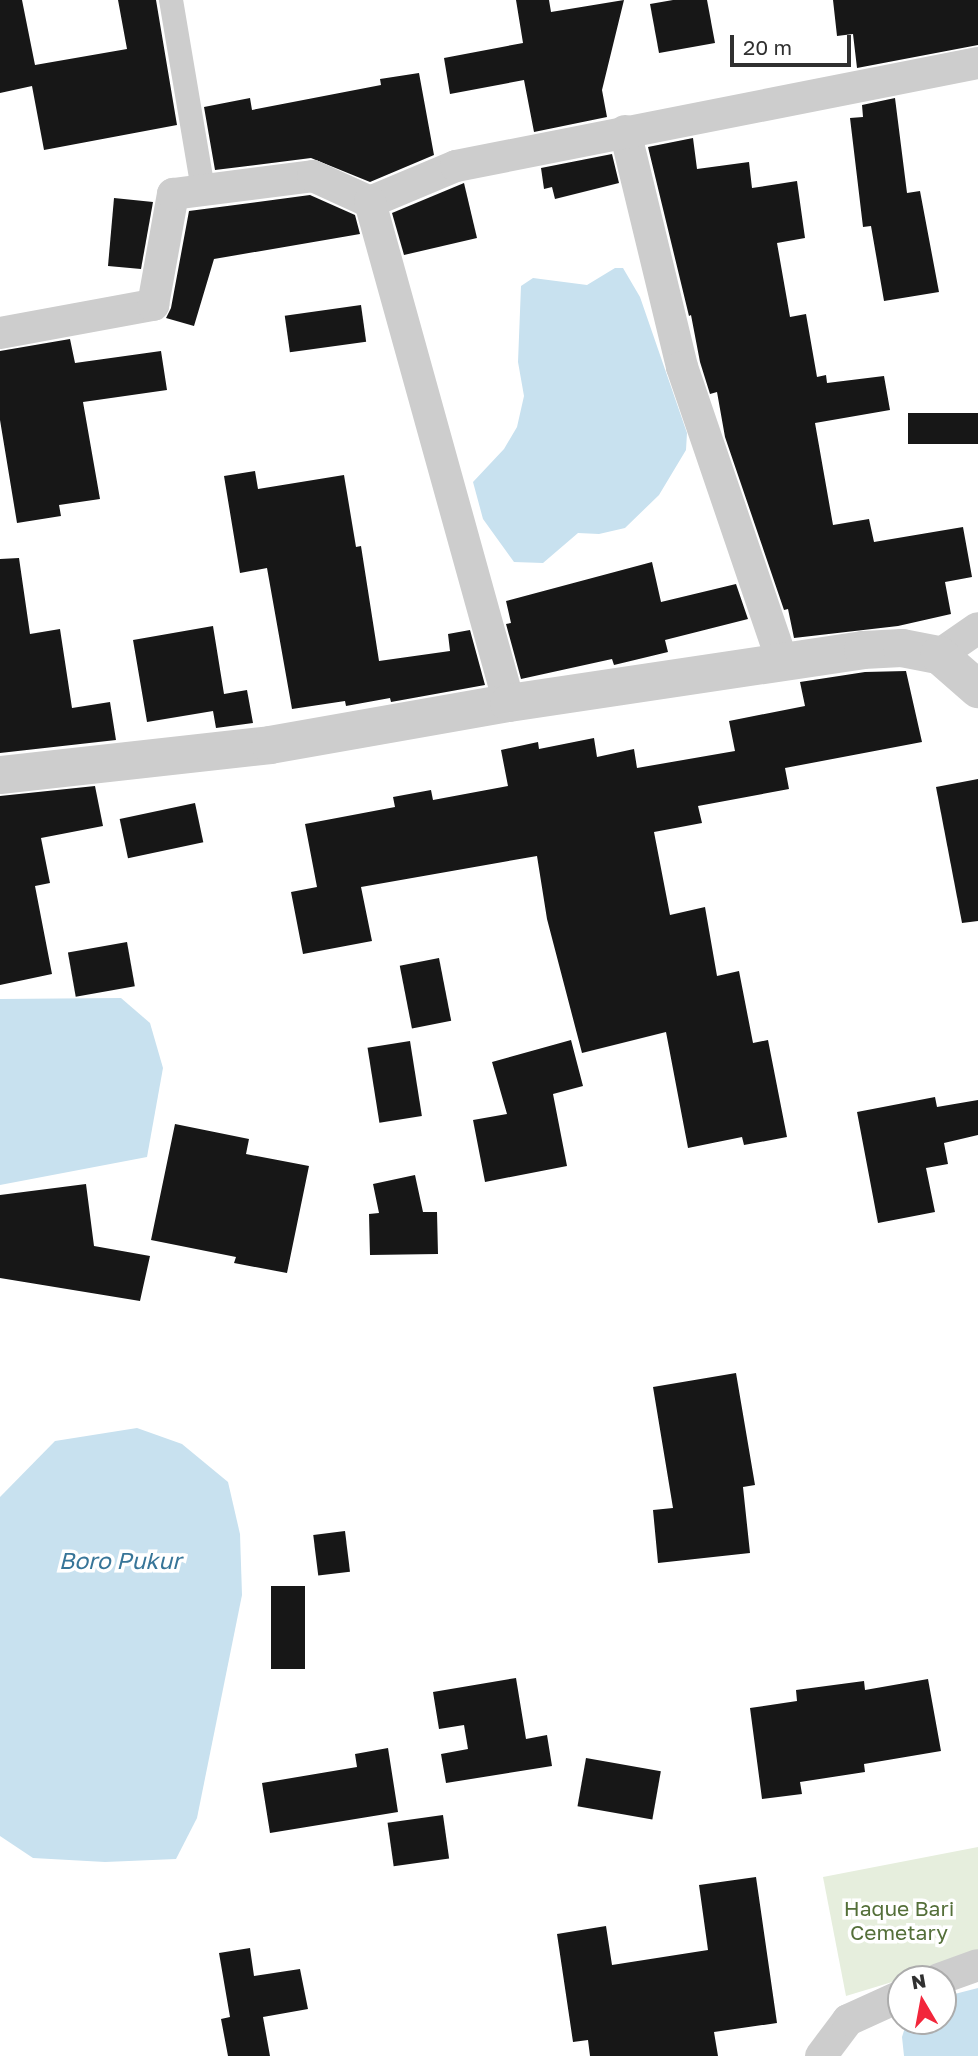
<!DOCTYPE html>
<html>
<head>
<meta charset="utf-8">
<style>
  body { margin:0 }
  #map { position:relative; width:978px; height:2056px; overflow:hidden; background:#fff; font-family:"Golos Text",sans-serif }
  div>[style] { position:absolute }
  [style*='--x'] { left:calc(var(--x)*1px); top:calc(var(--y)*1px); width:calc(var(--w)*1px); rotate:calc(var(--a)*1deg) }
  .green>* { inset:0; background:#e6eedd }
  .water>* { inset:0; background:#c8e1ef }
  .building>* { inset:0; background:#171717; transform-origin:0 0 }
  .pedestrian>* { height:24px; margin:-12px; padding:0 12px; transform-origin:12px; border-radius:12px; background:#cdcdcd }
  .minor>* { height:32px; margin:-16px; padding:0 16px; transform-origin:16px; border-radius:16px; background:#cdcdcd }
  .tertiary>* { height:38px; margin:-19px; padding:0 19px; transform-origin:19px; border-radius:19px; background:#cdcdcd }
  span { translate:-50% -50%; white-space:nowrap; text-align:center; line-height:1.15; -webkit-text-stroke:7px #fff; paint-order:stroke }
  .park-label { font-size:21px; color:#546f39 }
  .water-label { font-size:23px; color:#377598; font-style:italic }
  .north { position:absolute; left:887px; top:1965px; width:70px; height:70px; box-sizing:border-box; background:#fff; border:2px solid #acacac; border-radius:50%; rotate:350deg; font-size:19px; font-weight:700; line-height:28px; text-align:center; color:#303030 }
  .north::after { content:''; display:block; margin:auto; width:24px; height:32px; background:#f2263b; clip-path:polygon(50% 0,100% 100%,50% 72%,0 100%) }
  .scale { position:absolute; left:730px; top:35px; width:121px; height:32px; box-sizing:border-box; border:4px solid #303030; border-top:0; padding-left:9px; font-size:21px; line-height:24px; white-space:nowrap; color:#303030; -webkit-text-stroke:5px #fff; paint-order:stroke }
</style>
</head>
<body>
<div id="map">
  <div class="green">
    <div style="clip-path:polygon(978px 1847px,978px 1956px,846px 1996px,823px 1877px)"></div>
  </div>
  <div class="water">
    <div style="clip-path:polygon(615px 268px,623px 268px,640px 297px,687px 433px,686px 450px,659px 495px,625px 528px,599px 534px,578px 533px,543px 563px,514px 562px,483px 519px,473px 482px,504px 449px,517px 427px,524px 396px,518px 362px,521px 286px,533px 278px,587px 285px)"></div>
    <div style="clip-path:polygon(121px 998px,150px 1023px,163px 1068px,147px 1157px,0 1185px,0 999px)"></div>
    <div style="clip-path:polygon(137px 1428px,182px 1444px,228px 1482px,240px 1534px,242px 1595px,197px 1818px,176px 1859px,105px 1862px,33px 1858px,0 1836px,0 1497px,55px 1441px)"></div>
    <div style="clip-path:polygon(978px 1988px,978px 2056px,904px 2056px,902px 2037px,907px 2021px,943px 2021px,943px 1997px)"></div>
  </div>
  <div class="building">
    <div style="clip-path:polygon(0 0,22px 0,35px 65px,127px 49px,118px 0,156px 0,177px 125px,44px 150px,32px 86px,0 93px)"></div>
    <div style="clip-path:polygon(516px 0,549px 0,551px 12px,624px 0,602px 90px,607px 117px,534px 132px,524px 80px,450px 94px,444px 58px,523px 43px)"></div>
    <div style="clip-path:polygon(673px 0,707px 0,715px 43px,659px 53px,650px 4px)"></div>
    <div style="clip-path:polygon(833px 0,978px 0,978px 45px,857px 68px,853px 34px,837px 36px)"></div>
    <div style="clip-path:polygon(419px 73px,434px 155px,370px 182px,311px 158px,215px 170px,204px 107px,250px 98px,252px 110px,381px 85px,380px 79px)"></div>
    <div style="clip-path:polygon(895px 98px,907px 193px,920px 191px,939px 292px,884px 301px,871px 226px,863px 227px,850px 118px,863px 117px,862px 105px)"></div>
    <div style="clip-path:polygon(693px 138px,697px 169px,749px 162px,752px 188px,797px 181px,805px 238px,777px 243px,790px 317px,806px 314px,817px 377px,826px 375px,827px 383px,884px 376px,890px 410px,815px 423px,833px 525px,869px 519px,874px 542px,963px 527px,972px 577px,945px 582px,951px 614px,898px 626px,794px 638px,788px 609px,784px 610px,725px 437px,717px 392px,710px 394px,700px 362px,691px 315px,689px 316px,648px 147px)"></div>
    <div style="clip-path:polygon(612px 154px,619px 183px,555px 199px,552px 187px,544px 189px,541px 168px)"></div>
    <div style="clip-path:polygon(464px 183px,477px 238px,404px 255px,392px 213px)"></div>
    <div style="clip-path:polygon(310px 195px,355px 215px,360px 234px,214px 259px,194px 326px,166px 318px,171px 308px,189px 211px)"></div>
    <div style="clip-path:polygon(114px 198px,153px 202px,141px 269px,108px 266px)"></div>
    <div style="left:361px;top:305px;width:37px;height:77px;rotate:82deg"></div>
    <div style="clip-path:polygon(70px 339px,75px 363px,161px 351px,167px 390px,83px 402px,100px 499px,59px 505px,61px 516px,17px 523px,0 420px,0 351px)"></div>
    <div style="left:978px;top:413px;width:31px;height:70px;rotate:90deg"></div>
    <div style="clip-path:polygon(255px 471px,258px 489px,344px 475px,356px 547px,361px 546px,379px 661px,450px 651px,448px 634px,470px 630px,485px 685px,391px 702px,390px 698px,346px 706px,345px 701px,292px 709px,267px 568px,240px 573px,224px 476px)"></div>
    <div style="clip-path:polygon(19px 558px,30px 634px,60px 629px,72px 708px,110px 702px,116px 740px,0 753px,0 559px)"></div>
    <div style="clip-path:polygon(652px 562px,661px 602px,736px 584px,748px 619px,665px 640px,668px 652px,614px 665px,612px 659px,521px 679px,506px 624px,511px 623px,506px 601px)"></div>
    <div style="clip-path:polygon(213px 626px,224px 694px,247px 690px,253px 723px,216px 728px,213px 711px,147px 722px,133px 640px)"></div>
    <div style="clip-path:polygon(906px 671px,922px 742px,785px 768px,789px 789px,698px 806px,702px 823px,654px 832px,670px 915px,705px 907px,717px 976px,739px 971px,753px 1043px,768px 1040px,787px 1137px,744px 1145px,742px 1137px,688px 1148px,666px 1032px,582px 1053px,547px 919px,537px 856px,361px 887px,372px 941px,303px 954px,291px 892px,317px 887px,305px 824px,395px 807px,393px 797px,431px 790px,433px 800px,508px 786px,501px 750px,538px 742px,539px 749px,594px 738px,597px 757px,634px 749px,637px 768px,735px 751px,729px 721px,805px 706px,800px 682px,865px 672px)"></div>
    <div style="clip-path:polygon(978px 779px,978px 921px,962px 923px,936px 787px)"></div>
    <div style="clip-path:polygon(95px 786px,103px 826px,41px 838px,50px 883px,35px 886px,52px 974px,0 985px,0 796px)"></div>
    <div style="left:195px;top:803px;width:40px;height:77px;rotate:78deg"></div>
    <div style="left:127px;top:942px;width:45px;height:60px;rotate:80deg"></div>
    <div style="left:439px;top:958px;width:64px;height:40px;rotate:79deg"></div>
    <div style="clip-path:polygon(571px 1040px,583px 1086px,553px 1094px,567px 1166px,485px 1182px,473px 1120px,507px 1114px,492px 1062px)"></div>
    <div style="left:410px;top:1041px;width:76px;height:43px;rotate:81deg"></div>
    <div style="clip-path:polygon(935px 1097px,937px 1107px,978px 1100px,978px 1135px,944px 1143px,948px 1164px,926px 1168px,935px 1212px,878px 1223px,857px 1112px)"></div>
    <div style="clip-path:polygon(175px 1124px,249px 1139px,246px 1154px,309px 1166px,287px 1273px,234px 1263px,236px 1257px,151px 1240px)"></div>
    <div style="clip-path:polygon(415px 1175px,423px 1212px,437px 1212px,438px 1254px,370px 1255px,369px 1214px,379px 1213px,373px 1184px)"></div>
    <div style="clip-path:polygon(86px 1184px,94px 1246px,150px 1256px,140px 1301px,0 1278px,0 1195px)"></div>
    <div style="clip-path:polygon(736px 1373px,755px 1485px,743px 1487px,750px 1553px,658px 1563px,653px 1510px,673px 1508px,653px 1387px)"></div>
    <div style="left:345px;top:1531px;width:41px;height:32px;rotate:83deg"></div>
    <div style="left:271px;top:1586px;width:34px;height:83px"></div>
    <div style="clip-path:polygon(516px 1678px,526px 1739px,547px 1735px,552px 1766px,446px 1783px,441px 1754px,468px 1749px,464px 1725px,439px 1729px,433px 1692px)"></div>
    <div style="clip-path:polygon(928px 1679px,941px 1751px,864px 1764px,865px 1772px,800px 1782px,802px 1794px,762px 1799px,750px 1708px,797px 1701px,796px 1690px,864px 1681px,865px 1690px)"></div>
    <div style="clip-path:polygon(388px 1748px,398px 1812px,270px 1833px,262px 1783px,357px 1767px,355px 1754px)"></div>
    <div style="left:586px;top:1758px;width:76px;height:49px;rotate:10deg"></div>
    <div style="left:443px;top:1815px;width:44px;height:56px;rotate:82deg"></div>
    <div style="clip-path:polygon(756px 1877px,777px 2023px,714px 2032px,718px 2056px,590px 2056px,588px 2040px,573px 2042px,557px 1934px,606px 1926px,612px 1965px,708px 1950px,699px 1885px)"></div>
    <div style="clip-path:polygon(250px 1948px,254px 1976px,300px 1969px,308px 2009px,263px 2017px,270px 2056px,228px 2056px,221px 2019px,230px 2017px,219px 1953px)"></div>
  </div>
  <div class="pedestrian">
    <div style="--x:171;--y:0;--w:193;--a:80.4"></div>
  </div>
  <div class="minor">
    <div style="--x:625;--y:131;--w:243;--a:76.4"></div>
    <div style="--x:682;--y:367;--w:314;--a:71.2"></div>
    <div style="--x:370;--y:202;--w:93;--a:-22.7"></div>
    <div style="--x:456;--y:166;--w:532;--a:-11.16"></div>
    <div style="--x:0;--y:333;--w:156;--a:-10.4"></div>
    <div style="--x:153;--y:305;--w:113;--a:-79.8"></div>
    <div style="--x:173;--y:194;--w:141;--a:-7.3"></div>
    <div style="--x:313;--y:176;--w:63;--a:24.5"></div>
    <div style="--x:370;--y:202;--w:520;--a:74.49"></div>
    <div style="--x:939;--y:655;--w:47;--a:-34.7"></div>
    <div style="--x:939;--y:1979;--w:41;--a:-19.7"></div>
    <div style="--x:821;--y:2056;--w:45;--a:-53.1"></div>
    <div style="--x:848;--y:2020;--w:58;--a:-24.4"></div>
  </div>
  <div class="tertiary">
    <div style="--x:0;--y:775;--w:272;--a:-6.3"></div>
    <div style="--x:270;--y:745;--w:243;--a:-10"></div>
    <div style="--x:509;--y:703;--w:358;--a:-8.5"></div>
    <div style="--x:863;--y:650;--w:39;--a:-3"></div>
    <div style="--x:902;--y:648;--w:38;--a:11"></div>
    <div style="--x:939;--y:655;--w:52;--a:41.1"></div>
  </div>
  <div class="park-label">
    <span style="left:899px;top:1920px">Haque Bari<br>Cemetary</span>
  </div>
  <div class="water-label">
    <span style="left:120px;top:1560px">Boro Pukur</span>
  </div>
  <div class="north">N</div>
  <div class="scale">20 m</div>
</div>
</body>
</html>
